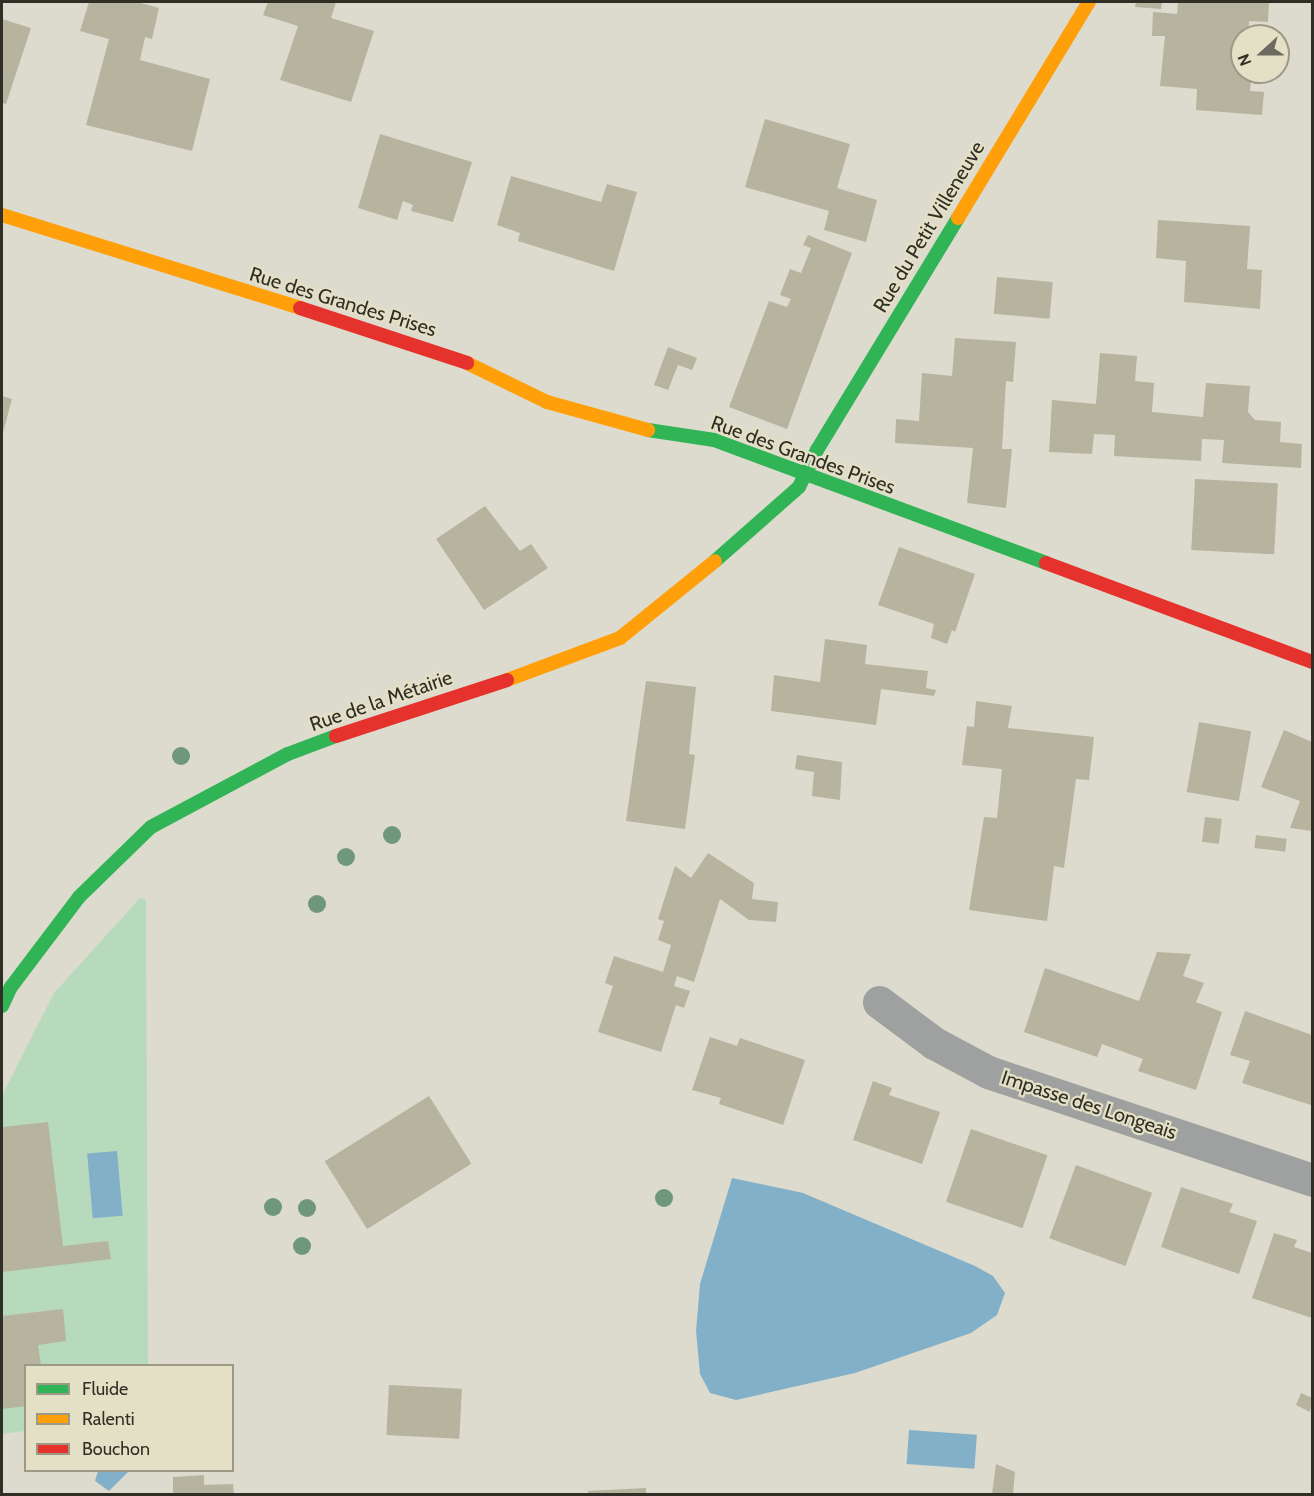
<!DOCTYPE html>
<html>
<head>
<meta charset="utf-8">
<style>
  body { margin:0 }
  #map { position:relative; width:1314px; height:1496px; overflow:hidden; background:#dddbcd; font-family:Cabin,sans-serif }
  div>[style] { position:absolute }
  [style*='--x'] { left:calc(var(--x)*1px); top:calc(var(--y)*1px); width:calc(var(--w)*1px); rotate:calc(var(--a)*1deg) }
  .green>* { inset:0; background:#b7dabd }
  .water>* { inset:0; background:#83b0c9; transform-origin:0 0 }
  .building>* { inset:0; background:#b6b39f; transform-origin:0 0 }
  .street>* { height:33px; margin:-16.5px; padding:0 16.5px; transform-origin:16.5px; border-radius:16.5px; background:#9ea19f }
  .fast>* { height:14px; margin:-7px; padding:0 7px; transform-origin:7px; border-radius:7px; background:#30b455 }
  .slow>* { height:14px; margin:-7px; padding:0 7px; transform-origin:7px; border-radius:7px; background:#ff9f0a }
  .jam>* { height:14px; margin:-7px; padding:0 7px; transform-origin:7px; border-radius:7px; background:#e5322d }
  .trees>* { width:18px; height:18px; margin:-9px; border-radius:50%; background:#6e977b }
  span { translate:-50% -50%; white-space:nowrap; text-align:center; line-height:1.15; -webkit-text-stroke:4.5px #e4e0c6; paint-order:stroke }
  .street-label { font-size:20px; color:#302f25 }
  .frame { position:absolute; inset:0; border:3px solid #302f25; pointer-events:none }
  .legend { position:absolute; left:24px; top:1364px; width:210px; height:108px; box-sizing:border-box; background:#e4e0c6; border:2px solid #9c9986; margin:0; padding:8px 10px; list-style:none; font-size:18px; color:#302f25 }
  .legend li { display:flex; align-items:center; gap:12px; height:30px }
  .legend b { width:30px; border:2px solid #9c9986 }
  .north { position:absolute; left:1230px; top:24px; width:60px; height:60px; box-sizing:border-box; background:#e4e0c6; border:2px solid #9c9986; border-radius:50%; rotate:249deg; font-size:16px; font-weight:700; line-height:24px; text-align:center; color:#302f25 }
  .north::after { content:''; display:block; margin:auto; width:21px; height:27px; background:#6d6b60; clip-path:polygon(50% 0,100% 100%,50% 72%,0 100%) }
</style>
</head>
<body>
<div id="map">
  <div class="green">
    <div style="clip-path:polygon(140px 898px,146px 900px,148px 1365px,26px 1366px,25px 1431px,2px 1434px,2px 1096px,54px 993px)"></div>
  </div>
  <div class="water">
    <div style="left:117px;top:1151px;width:65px;height:30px;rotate:85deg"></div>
    <div style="clip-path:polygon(732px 1178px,803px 1193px,975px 1266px,993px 1276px,1005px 1293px,997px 1315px,971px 1333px,855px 1373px,736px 1400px,710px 1393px,700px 1374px,696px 1331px,700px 1284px)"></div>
    <div style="left:909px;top:1430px;width:68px;height:34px;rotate:4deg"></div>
    <div style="clip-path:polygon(98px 1471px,98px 1470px,129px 1471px,109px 1491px,95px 1481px)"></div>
  </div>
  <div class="building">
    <div style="clip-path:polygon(89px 2px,137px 2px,159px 8px,152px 39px,145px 37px,140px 60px,210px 79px,192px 151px,86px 125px,109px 39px,80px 31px)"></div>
    <div style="clip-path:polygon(268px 2px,336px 2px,331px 18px,374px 31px,351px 102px,280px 80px,298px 26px,263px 15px)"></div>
    <div style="clip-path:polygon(1136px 2px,1162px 2px,1161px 9px,1135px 7px)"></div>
    <div style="clip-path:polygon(1178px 2px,1269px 2px,1268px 22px,1249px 21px,1248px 36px,1242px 36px,1242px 72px,1252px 72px,1250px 91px,1264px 92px,1262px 115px,1196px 110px,1197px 89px,1160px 86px,1165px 36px,1152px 36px,1153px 12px,1177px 14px)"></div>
    <div style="clip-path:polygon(2px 19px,31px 28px,6px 104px,2px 103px)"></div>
    <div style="clip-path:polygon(765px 119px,850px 144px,837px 188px,877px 200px,866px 242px,824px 230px,829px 211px,745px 187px)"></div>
    <div style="clip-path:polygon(380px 134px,472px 162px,453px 222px,411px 211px,413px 205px,403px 201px,397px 220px,358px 208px)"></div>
    <div style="clip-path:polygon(511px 176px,601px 202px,607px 184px,637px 192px,614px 271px,518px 241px,520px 233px,497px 225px)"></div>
    <div style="clip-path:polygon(1158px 220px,1250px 226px,1247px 269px,1262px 270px,1260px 309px,1184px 302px,1186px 261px,1156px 258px)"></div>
    <div style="clip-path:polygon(808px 235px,852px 253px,787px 429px,729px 407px,769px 301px,787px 307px,791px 299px,780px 295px,790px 269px,801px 273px,811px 248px,803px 245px)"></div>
    <div style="left:997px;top:277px;width:56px;height:37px;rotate:5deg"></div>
    <div style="clip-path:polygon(955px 338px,1016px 342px,1013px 382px,1006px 381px,1002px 449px,1012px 449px,1006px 508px,967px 503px,973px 448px,895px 443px,896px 419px,919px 421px,922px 373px,952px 376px)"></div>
    <div style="clip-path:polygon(668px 347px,697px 358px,692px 370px,678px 365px,668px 390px,654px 385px)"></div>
    <div style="clip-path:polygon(1100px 353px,1137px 356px,1135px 381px,1154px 383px,1152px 412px,1203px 417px,1206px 383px,1250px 386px,1248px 412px,1255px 420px,1281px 422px,1280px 442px,1302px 444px,1301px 468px,1222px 463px,1224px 440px,1202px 439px,1201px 461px,1114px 456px,1115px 435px,1094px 434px,1092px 454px,1049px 452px,1052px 400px,1096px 404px)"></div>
    <div style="clip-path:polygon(2px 396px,12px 399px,2px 436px)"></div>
    <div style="left:1195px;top:479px;width:83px;height:71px;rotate:3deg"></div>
    <div style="clip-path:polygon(485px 506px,520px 551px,531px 544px,548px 568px,484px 610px,436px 539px)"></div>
    <div style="clip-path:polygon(899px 547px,975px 574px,955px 632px,952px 630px,947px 644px,931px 638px,934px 624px,878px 605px)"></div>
    <div style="clip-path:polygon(825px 639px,867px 645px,865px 664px,928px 671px,926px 688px,936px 690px,934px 696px,881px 689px,876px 725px,771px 711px,774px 675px,820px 682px)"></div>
    <div style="clip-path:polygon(646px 681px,696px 687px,689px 754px,695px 755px,685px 829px,626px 821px)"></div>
    <div style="clip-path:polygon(976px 701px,1012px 706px,1008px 728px,1094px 737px,1089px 780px,1076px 779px,1064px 868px,1054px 866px,1047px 921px,969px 910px,984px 817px,997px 818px,1002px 769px,962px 765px,967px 726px,974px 727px)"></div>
    <div style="left:1199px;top:722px;width:53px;height:71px;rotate:10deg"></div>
    <div style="clip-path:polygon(1284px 730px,1312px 742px,1312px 831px,1290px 828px,1300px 801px,1261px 787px)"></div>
    <div style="clip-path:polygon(797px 755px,842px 762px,840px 800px,812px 796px,814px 772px,795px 769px)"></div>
    <div style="left:1205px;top:817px;width:17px;height:25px;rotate:7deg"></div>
    <div style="left:1256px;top:835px;width:31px;height:13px;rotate:7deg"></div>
    <div style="clip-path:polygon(708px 853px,754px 883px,752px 899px,778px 902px,776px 922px,749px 920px,720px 899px,694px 982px,677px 976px,674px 986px,690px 991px,684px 1008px,676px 1005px,661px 1052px,598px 1032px,613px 986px,605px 983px,614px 956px,663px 972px,671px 945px,658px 940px,664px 921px,658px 919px,675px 866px,691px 878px)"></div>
    <div style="clip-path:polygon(1157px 952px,1191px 954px,1183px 976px,1204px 983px,1196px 1002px,1222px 1012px,1196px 1090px,1138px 1071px,1143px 1059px,1102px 1044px,1097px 1057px,1024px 1032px,1045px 968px,1139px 1001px)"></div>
    <div style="clip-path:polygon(1245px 1011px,1312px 1035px,1311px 1105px,1242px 1083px,1250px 1061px,1230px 1055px)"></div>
    <div style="clip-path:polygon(710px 1037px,737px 1046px,740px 1038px,805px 1060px,783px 1125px,719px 1104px,721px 1098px,692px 1090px)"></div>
    <div style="clip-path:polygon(873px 1081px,892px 1088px,889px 1095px,940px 1112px,922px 1164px,853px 1140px)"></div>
    <div style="left:429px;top:1096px;width:80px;height:123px;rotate:58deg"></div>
    <div style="clip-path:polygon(48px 1122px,63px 1246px,108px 1241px,111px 1259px,2px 1272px,2px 1127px)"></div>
    <div style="left:971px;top:1129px;width:81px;height:77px;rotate:19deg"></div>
    <div style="left:1076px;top:1165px;width:81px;height:78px;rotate:20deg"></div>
    <div style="clip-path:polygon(1181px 1187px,1233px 1204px,1229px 1212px,1257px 1221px,1239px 1274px,1161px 1247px)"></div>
    <div style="clip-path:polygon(1274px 1233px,1297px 1240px,1294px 1247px,1312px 1253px,1312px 1318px,1252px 1298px)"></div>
    <div style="clip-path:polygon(63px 1309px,66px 1341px,38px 1345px,41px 1365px,26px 1365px,26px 1406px,2px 1409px,2px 1316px)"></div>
    <div style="left:389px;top:1385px;width:73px;height:50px;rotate:3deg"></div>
    <div style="clip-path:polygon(1301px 1393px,1312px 1398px,1310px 1412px,1296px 1405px)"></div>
    <div style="clip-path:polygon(996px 1464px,1015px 1472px,1013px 1494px,992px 1494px)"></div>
    <div style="clip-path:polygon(204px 1475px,204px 1485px,233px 1484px,234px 1494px,173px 1494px,173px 1477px)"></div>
    <div style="clip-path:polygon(646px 1488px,646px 1494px,588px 1494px,588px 1491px)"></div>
  </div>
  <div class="street">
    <div style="--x:879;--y:1002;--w:69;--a:36.7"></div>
    <div style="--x:934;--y:1043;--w:61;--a:28.2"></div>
    <div style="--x:988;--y:1072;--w:342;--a:18.4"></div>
  </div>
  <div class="fast">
    <div style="--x:648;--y:430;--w:67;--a:8.6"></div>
    <div style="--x:714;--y:440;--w:354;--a:20.3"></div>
    <div style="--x:715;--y:561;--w:112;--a:-41.4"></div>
    <div style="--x:799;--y:487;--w:41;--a:-64.1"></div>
    <div style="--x:817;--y:450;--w:271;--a:-58.7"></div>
    <div style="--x:2;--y:1006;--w:21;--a:-65"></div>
    <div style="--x:11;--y:987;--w:113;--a:-52.9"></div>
    <div style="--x:79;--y:897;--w:100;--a:-44.2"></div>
    <div style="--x:151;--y:827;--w:155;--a:-28.1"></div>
    <div style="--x:288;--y:754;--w:51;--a:-20.6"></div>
  </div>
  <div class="slow">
    <div style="--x:2;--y:215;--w:312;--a:17.3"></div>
    <div style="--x:958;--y:218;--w:253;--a:-58.8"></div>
    <div style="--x:467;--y:363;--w:89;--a:26"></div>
    <div style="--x:547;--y:402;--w:105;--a:15.5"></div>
    <div style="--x:507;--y:680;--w:121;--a:-20.4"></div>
    <div style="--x:620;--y:638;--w:122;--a:-39"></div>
  </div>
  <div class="jam">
    <div style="--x:300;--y:308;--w:176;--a:18.2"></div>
    <div style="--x:1046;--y:563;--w:284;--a:20.4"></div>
    <div style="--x:336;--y:736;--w:180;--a:-18.1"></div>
  </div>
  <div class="trees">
    <div style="left:181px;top:756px"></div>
    <div style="left:392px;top:835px"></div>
    <div style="left:346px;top:857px"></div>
    <div style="left:317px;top:904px"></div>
    <div style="left:664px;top:1198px"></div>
    <div style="left:273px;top:1207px"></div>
    <div style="left:307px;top:1208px"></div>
    <div style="left:302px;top:1246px"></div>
  </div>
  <div class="street-label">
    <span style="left:929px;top:227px;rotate:-59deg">Rue du Petit Villeneuve</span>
    <span style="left:343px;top:302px;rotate:17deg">Rue des Grandes Prises</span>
    <span style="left:803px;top:455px;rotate:20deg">Rue des Grandes Prises</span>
    <span style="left:381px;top:701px;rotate:-19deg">Rue de la Métairie</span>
    <span style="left:1089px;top:1105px;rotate:18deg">Impasse des Longeais</span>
  </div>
  <div class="frame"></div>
  <ul class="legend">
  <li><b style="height:8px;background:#30b455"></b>Fluide</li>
  <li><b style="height:8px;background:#ff9f0a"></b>Ralenti</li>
  <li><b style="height:8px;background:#e5322d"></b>Bouchon</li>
  </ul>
  <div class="north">N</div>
</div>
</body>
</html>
